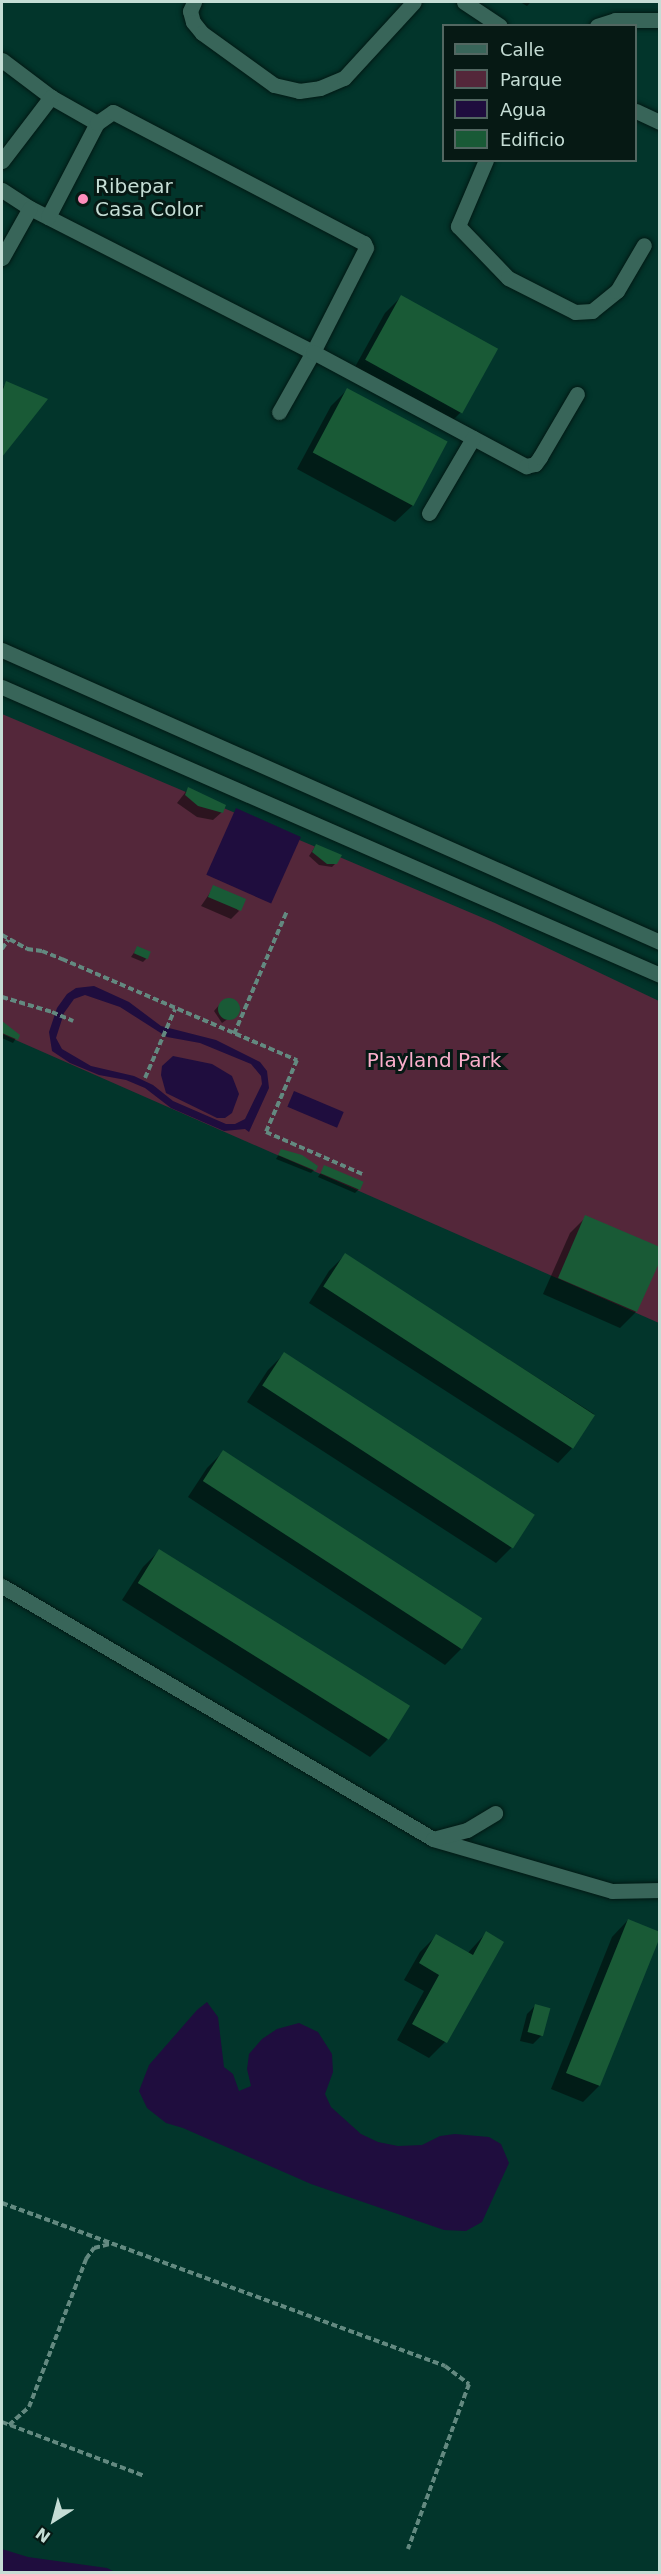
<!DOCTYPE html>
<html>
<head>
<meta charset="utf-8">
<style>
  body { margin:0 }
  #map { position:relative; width:661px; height:2574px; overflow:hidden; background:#02352b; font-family:"DejaVu Sans",sans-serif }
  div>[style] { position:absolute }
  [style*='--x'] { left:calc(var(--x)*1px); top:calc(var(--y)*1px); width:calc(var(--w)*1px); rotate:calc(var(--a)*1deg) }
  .green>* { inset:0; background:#54273a }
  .water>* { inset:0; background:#1f0d3e; transform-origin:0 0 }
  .shadow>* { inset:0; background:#0007 }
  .building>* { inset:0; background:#195a36; transform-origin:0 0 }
  .round { border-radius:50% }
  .path>* { height:4px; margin-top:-2px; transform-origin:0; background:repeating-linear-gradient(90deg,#638980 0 6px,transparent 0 9px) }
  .roads { filter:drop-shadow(0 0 2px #031914) drop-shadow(0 0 2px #031914) }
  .minor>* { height:15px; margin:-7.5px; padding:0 7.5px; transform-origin:7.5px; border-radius:7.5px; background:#386559 }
  .dots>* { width:16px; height:16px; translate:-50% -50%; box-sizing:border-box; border:3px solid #061914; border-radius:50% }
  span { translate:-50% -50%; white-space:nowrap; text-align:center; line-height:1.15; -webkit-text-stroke:6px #061914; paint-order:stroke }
  .poi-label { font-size:20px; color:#c5ddd5 }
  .left { translate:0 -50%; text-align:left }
  .park-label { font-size:20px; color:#faaecb }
  .frame { position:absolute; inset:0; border:3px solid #c5ddd5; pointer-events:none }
  .legend { position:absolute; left:442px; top:24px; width:195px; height:138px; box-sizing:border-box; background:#061914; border:2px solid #526761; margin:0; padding:8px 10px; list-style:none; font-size:18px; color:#c5ddd5 }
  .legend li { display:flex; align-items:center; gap:12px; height:30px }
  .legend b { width:30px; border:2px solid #526761 }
  .north { position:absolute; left:24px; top:2490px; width:60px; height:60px; -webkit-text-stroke:4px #061914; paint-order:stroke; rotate:216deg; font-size:16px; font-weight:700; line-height:24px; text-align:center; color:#c5ddd5 }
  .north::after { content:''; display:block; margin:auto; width:21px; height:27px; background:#c5ddd5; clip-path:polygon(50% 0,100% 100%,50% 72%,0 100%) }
</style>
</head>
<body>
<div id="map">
  <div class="green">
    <div style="clip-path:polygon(2px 714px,495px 923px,659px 1001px,659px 1323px,2px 1034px)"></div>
  </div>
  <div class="water">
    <div style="left:236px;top:808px;width:71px;height:73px;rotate:24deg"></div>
    <div style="clip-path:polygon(evenodd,94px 986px,129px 1002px,161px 1026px,216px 1040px,260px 1062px,267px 1071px,269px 1088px,249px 1132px,245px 1129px,224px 1131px,171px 1108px,145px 1088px,126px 1080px,99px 1075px,70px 1063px,52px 1051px,49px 1032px,57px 1008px,67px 994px,76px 988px,94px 986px,85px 995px,120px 1007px,167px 1037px,200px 1043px,251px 1064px,261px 1076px,262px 1084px,245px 1119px,235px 1124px,226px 1124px,173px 1101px,153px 1085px,134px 1076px,91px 1066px,62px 1049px,56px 1038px,64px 1013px,74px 999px,85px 995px)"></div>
    <div style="clip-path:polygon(173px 1056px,212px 1064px,232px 1076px,239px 1094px,232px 1113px,225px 1118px,217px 1118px,166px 1093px,161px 1075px,162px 1066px)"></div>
    <div style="left:294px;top:1091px;width:54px;height:17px;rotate:23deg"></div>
    <div style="clip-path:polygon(207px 2002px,218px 2017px,224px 2067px,233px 2074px,239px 2091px,251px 2086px,247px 2069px,249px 2054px,262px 2039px,277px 2029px,299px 2023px,318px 2032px,332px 2054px,333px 2072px,325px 2094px,331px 2107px,361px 2134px,378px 2142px,398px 2146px,422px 2145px,440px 2136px,455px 2134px,489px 2137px,501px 2144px,509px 2163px,482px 2222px,466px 2231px,444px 2230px,311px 2184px,183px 2128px,166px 2123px,147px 2108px,139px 2091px,149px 2065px,197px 2010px)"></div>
    <div style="clip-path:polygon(2px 2549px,28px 2557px,107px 2568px,115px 2572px,2px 2572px)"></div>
  </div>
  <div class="shadow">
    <div style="clip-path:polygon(520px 2px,531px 2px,527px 6px)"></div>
    <div style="clip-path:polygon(401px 297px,461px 412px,445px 428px,350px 376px,385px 313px)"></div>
    <div style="clip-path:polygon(7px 383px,45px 400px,2px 454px,2px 388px)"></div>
    <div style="clip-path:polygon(347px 390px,445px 443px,412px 506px,395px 522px,297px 469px,331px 406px)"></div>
    <div style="clip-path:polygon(188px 789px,222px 812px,213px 820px,197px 817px,177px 803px)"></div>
    <div style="clip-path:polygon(316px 845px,336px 863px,332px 867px,319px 865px,309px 856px)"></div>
    <div style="clip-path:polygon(214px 887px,239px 911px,231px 919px,201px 906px)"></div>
    <div style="clip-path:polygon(138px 947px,147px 958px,143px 962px,131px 957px)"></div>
    <div style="clip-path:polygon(231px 999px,239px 1011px,222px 1023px,214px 1011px,220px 1004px)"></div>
    <div style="clip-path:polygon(2px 1023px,18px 1035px,13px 1043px,2px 1038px)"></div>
    <div style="clip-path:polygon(281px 1151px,314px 1170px,311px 1173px,276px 1159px)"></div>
    <div style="clip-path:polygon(325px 1167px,359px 1189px,355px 1193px,318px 1177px)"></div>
    <div style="clip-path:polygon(586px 1217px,636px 1312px,620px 1328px,543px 1294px,570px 1233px)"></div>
    <div style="clip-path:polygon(345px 1255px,594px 1414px,574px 1446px,558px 1463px,309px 1303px,329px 1271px)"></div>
    <div style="clip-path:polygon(284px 1354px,512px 1547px,496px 1563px,247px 1402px,268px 1370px)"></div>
    <div style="clip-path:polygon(223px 1452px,461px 1649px,445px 1665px,188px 1497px,207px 1468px)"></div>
    <div style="clip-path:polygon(159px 1551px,406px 1708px,386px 1741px,370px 1757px,122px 1600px,143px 1567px)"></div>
    <div style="clip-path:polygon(628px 1920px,659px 1933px,599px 2086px,583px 2102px,551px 2089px,612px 1937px)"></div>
    <div style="clip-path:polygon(486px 1933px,502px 1942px,445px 2042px,429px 2058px,397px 2040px,424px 1991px,404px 1980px,420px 1952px,436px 1936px,467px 1954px)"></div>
    <div style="clip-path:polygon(535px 2006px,541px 2036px,533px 2044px,520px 2041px,527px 2014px)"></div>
  </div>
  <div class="building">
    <div style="left:401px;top:295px;width:111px;height:74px;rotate:29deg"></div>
    <div style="clip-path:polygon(6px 381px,48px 399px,2px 457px,2px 392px)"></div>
    <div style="left:347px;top:388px;width:114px;height:73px;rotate:28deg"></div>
    <div style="clip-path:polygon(188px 787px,226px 805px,223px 813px,198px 806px,185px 795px)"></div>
    <div style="clip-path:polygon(316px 844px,342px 855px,337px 864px,327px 864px,312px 852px)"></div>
    <div style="left:213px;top:885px;width:36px;height:13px;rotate:23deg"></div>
    <div style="left:137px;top:946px;width:15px;height:8px;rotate:23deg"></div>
    <div class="round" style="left:218px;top:998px;width:22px;height:22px"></div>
    <div style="clip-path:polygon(2px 1021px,20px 1035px,18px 1040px,2px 1033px)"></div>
    <div style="clip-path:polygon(281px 1149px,302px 1155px,318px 1166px,316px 1171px,278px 1155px)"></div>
    <div style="left:324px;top:1165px;width:43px;height:9px;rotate:23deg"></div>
    <div style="clip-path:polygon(585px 1215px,660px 1247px,660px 1261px,637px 1312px,558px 1278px)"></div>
    <div style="left:345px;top:1253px;width:298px;height:40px;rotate:33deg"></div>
    <div style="left:284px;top:1352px;width:299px;height:40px;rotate:33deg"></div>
    <div style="left:223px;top:1450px;width:309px;height:37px;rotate:33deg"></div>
    <div style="left:159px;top:1549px;width:296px;height:40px;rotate:32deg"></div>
    <div style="clip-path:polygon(628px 1919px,660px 1932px,660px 1937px,600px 2086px,566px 2073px)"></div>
    <div style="clip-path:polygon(486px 1931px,504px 1942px,447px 2043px,412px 2024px,439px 1975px,419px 1963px,436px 1934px,473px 1955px)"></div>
    <div style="left:535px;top:2004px;width:16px;height:29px;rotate:15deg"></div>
  </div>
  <div class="path">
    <div style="--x:2;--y:935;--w:29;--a:29"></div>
    <div style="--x:27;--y:949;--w:15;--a:8"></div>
    <div style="--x:42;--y:951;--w:22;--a:22"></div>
    <div style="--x:62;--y:959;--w:256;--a:23.3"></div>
    <div style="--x:297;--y:1060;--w:78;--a:113.3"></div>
    <div style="--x:266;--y:1132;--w:105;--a:23.6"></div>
    <div style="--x:2;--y:949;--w:11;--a:-56"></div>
    <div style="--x:2;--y:997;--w:52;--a:16.7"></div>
    <div style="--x:52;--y:1012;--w:23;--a:23"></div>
    <div style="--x:234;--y:1034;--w:134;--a:-66.7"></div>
    <div style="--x:145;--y:1078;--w:75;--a:-66.5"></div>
    <div style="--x:2;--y:2203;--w:472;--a:20.2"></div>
    <div style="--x:445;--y:2366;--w:30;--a:37"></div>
    <div style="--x:469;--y:2384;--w:176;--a:110.3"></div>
    <div style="--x:2;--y:2422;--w:152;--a:20.8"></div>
    <div style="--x:9;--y:2425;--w:27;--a:-42"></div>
    <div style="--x:29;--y:2407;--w:159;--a:-68.9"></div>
    <div style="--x:86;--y:2259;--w:14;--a:-54"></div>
    <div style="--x:94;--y:2248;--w:16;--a:-14"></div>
  </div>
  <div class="roads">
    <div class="minor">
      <div style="--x:194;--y:2;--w:10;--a:114"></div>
      <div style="--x:190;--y:11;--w:11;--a:75"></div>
      <div style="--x:193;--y:22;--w:14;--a:51"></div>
      <div style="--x:202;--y:33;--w:89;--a:35.8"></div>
      <div style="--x:274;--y:85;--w:26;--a:13"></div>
      <div style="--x:299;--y:91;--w:21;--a:-8"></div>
      <div style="--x:320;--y:88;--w:26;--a:-23"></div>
      <div style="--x:344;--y:78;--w:103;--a:-47.4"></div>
      <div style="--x:464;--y:2;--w:43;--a:33.7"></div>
      <div style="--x:597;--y:26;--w:19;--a:-18"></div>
      <div style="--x:615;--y:20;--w:45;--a:0"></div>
      <div style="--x:2;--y:60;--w:61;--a:37.1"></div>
      <div style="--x:51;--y:97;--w:53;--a:29.5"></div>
      <div style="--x:636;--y:111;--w:26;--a:25"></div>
      <div style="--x:486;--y:160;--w:72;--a:113"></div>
      <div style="--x:458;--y:226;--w:72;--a:46.1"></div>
      <div style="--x:508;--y:278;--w:75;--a:26.9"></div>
      <div style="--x:575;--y:312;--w:17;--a:-3"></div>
      <div style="--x:592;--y:311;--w:32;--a:-39"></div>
      <div style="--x:617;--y:291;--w:53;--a:-59.6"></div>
      <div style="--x:2;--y:161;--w:81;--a:-52.6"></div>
      <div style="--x:2;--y:190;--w:33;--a:33"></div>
      <div style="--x:30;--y:208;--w:318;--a:27"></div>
      <div style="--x:313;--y:352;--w:69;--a:119.5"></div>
      <div style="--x:48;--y:217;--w:106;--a:-62.5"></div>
      <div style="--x:97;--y:123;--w:19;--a:-35"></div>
      <div style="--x:113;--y:112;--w:283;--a:27.6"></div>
      <div style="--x:364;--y:243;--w:5;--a:68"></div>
      <div style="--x:366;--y:248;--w:117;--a:117"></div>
      <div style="--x:313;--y:352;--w:242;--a:28.2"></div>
      <div style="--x:526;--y:466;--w:9;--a:-13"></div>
      <div style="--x:535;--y:464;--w:9;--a:-54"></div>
      <div style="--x:540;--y:457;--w:73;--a:-59.6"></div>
      <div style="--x:2;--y:258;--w:57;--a:-60.8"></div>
      <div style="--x:429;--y:513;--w:87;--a:-59.6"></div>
      <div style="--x:2;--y:650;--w:720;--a:23.93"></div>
      <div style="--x:2;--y:687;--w:718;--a:23.64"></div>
      <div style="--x:2;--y:1586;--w:500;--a:30.4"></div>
      <div style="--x:433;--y:1839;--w:186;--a:16.2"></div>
      <div style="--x:612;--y:1891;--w:48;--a:-1.2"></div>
      <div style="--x:433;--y:1839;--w:35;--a:-15"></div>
      <div style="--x:467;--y:1830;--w:33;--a:-31"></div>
    </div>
  </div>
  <div class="dots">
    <div style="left:83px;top:199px;background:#fe8ebc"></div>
  </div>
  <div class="poi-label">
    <span class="left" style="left:95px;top:198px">Ribepar<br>Casa Color</span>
  </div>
  <div class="park-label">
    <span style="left:434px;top:1060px">Playland Park</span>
  </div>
  <div class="frame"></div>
  <ul class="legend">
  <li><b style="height:8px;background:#386559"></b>Calle</li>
  <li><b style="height:16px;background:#54273a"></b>Parque</li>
  <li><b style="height:16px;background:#1f0d3e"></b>Agua</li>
  <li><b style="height:16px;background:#195a36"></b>Edificio</li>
  </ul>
  <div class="north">N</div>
</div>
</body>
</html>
